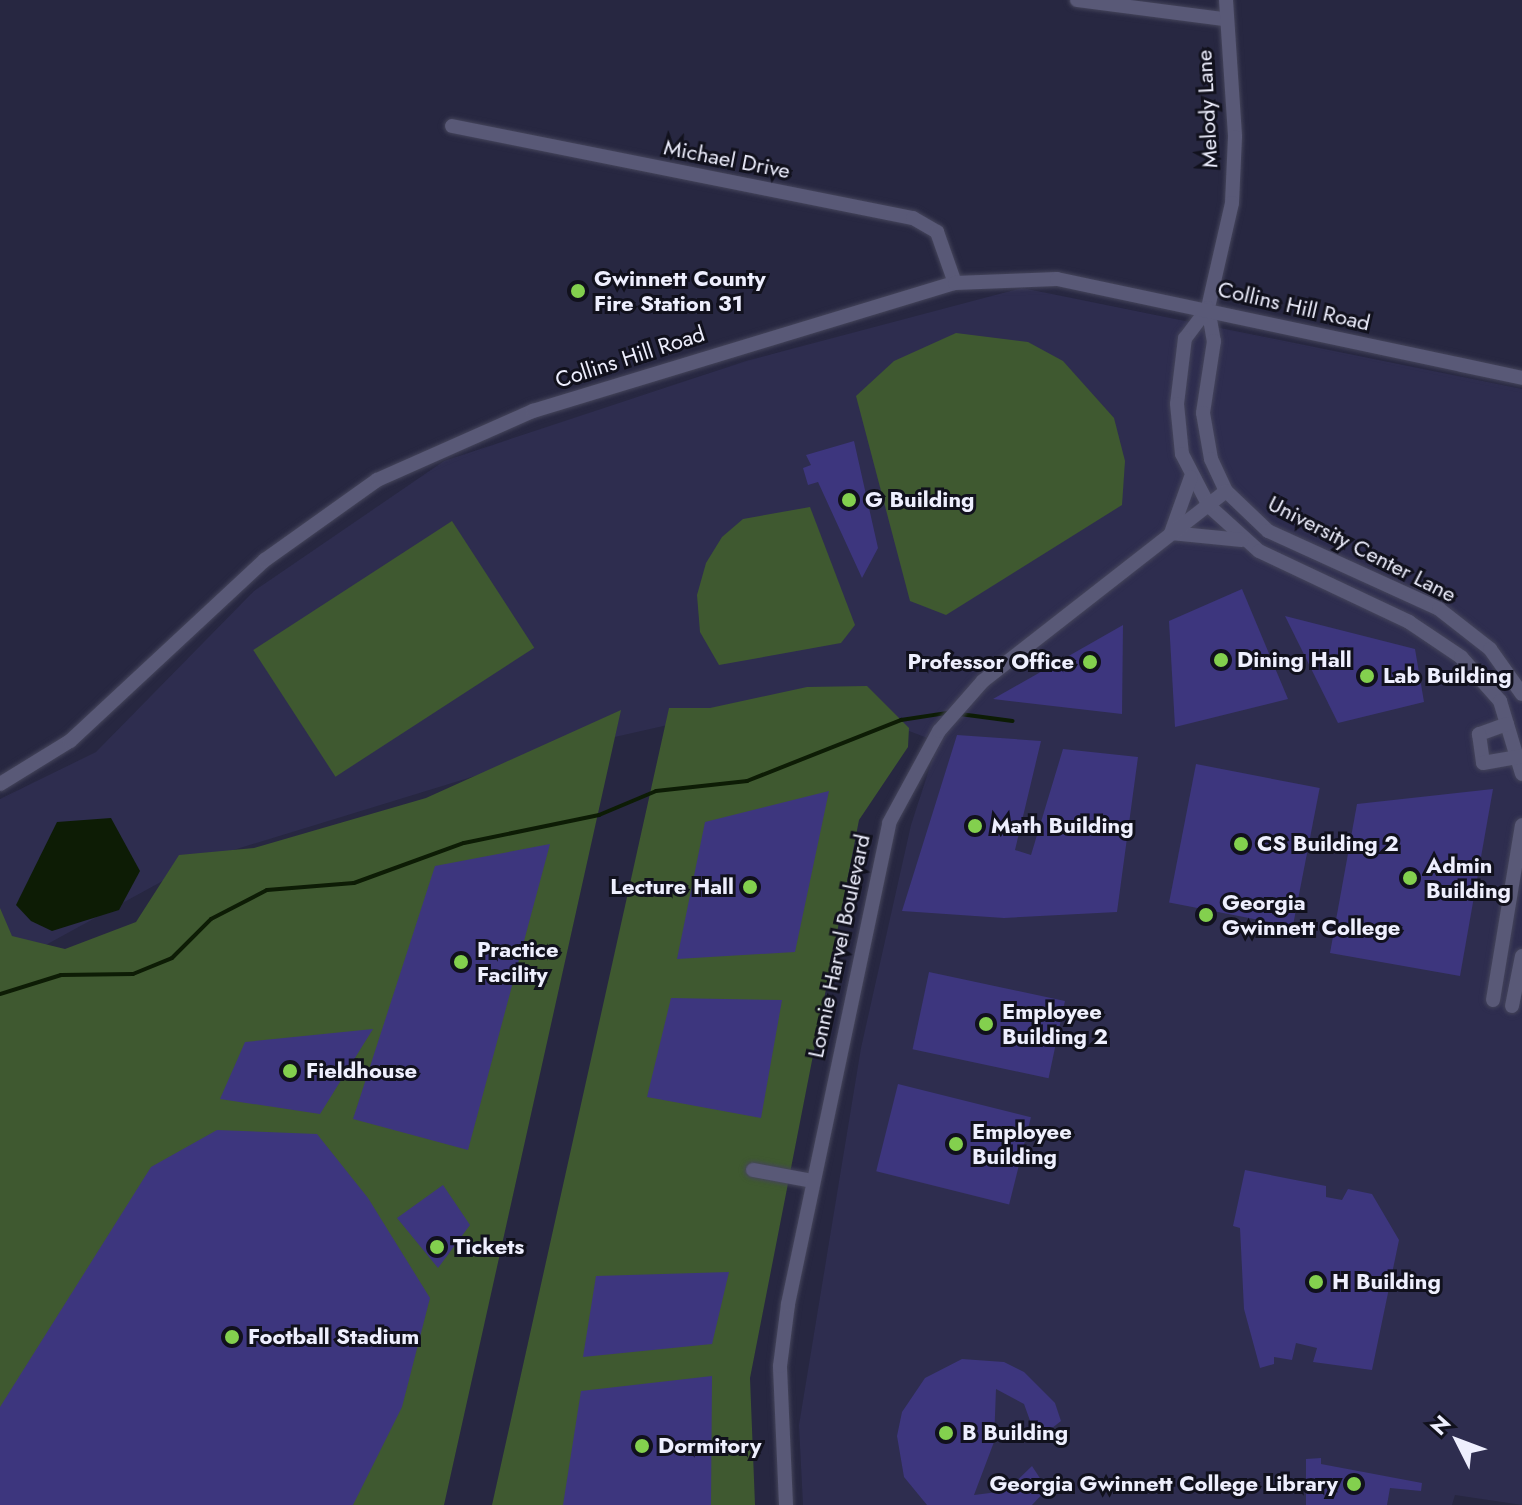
<!DOCTYPE html>
<html>
<head>
<meta charset="utf-8">
<style>
  body { margin:0 }
  #map { position:relative; width:1522px; height:1505px; overflow:hidden; background:#272741; font-family:Jost,sans-serif }
  div>[style] { position:absolute }
  [style*='--x'] { left:calc(var(--x)*1px); top:calc(var(--y)*1px); width:calc(var(--w)*1px); rotate:calc(var(--a)*1deg) }
  .built>* { inset:0; background:#2e2d4f }
  .green>* { inset:0; background:#3f5930; transform-origin:0 0 }
  .water>* { inset:0; background:#0d1c05 }
  .stream>* { height:4px; margin:-2px; padding:0 2px; transform-origin:2px; border-radius:2px; background:#0d1c05 }
  .building>* { inset:0; background:#3d367e; transform-origin:0 0 }
  .roads { filter:drop-shadow(0 0 2px #45455b) drop-shadow(0 0 2px #45455b) }
  .minor>* { height:14px; margin:-7px; padding:0 7px; transform-origin:7px; border-radius:7px; background:#595977 }
  .dots>* { width:22px; height:22px; translate:-50% -50%; box-sizing:border-box; border:4px solid #11111d; border-radius:50% }
  span { translate:-50% -50%; white-space:nowrap; text-align:center; line-height:1.15; -webkit-text-stroke:6px #11111d; paint-order:stroke }
  .street-label { font-size:22px; color:#eeeffe }
  .poi-label { font-size:22px; color:#eeeffe; font-weight:700 }
  .left { translate:0 -50%; text-align:left }
  .right { translate:-100% -50%; text-align:right }
  .north { position:absolute; left:1418px; top:1401px; width:80px; height:80px; -webkit-text-stroke:6px #11111d; paint-order:stroke; rotate:312deg; font-size:22px; font-weight:700; line-height:32px; text-align:center; color:#eeeffe }
  .north::after { content:''; display:block; margin:auto; width:28px; height:36px; background:#eeeffe; clip-path:polygon(50% 0,100% 100%,50% 72%,0 100%) }
</style>
</head>
<body>
<div id="map">
  <div class="built">
    <div style="clip-path:polygon(1022px 288px,1522px 389px,1522px 1505px,1455px 1495px,1452px 1505px,803px 1505px,799px 1425px,861px 1048px,911px 825px,938px 742px,809px 693px,566px 748px,201px 860px,0 970px,0 799px,96px 752px,254px 591px,444px 461px,746px 361px)"></div>
  </div>
  <div class="green">
    <div style="clip-path:polygon(956px 333px,1028px 342px,1063px 361px,1114px 418px,1125px 461px,1122px 505px,946px 615px,910px 601px,856px 396px,894px 361px)"></div>
    <div style="clip-path:polygon(810px 507px,855px 625px,841px 643px,719px 665px,700px 632px,697px 595px,706px 563px,722px 537px,743px 519px)"></div>
    <div style="left:452px;top:521px;width:151px;height:237px;rotate:57deg"></div>
    <div style="clip-path:polygon(867px 686px,909px 728px,908px 747px,859px 820px,750px 1378px,755px 1505px,492px 1505px,669px 708px,710px 708px,807px 687px)"></div>
    <div style="clip-path:polygon(621px 710px,444px 1505px,0 1505px,0 908px,12px 936px,65px 949px,136px 922px,179px 855px,254px 848px,426px 798px)"></div>
  </div>
  <div class="water">
    <div style="clip-path:polygon(111px 818px,140px 871px,119px 910px,52px 931px,31px 921px,16px 905px,57px 822px)"></div>
  </div>
  <div class="stream">
    <div style="--x:960;--y:714;--w:53;--a:7.5"></div>
    <div style="--x:0;--y:994;--w:64;--a:-17.3"></div>
    <div style="--x:61;--y:975;--w:72;--a:-0.8"></div>
    <div style="--x:133;--y:974;--w:42;--a:-22.3"></div>
    <div style="--x:172;--y:958;--w:55;--a:-45"></div>
    <div style="--x:211;--y:919;--w:63;--a:-27.4"></div>
    <div style="--x:267;--y:890;--w:87;--a:-4.6"></div>
    <div style="--x:354;--y:883;--w:117;--a:-20"></div>
    <div style="--x:464;--y:843;--w:138;--a:-11.7"></div>
    <div style="--x:599;--y:815;--w:62;--a:-22.8"></div>
    <div style="--x:656;--y:791;--w:92;--a:-6.3"></div>
    <div style="--x:747;--y:781;--w:166;--a:-21.6"></div>
    <div style="--x:901;--y:720;--w:47;--a:-8.7"></div>
  </div>
  <div class="building">
    <div style="clip-path:polygon(854px 441px,878px 548px,862px 578px,818px 482px,808px 485px,803px 468px,811px 465px,806px 455px)"></div>
    <div style="clip-path:polygon(1242px 589px,1288px 699px,1175px 727px,1169px 621px)"></div>
    <div style="clip-path:polygon(1285px 616px,1415px 649px,1424px 702px,1338px 723px)"></div>
    <div style="clip-path:polygon(1123px 625px,1122px 714px,993px 699px)"></div>
    <div style="clip-path:polygon(957px 735px,1041px 741px,1015px 850px,1031px 855px,1063px 749px,1138px 757px,1117px 912px,1004px 918px,902px 911px)"></div>
    <div style="left:1196px;top:764px;width:126px;height:141px;rotate:11deg"></div>
    <div style="clip-path:polygon(1493px 789px,1460px 976px,1330px 953px,1357px 804px)"></div>
    <div style="clip-path:polygon(829px 791px,795px 952px,677px 959px,705px 822px)"></div>
    <div style="clip-path:polygon(550px 844px,468px 1150px,353px 1119px,435px 866px)"></div>
    <div style="left:929px;top:972px;width:139px;height:79px;rotate:12deg"></div>
    <div style="clip-path:polygon(671px 998px,782px 1000px,761px 1118px,647px 1097px)"></div>
    <div style="clip-path:polygon(373px 1029px,320px 1114px,220px 1099px,245px 1042px)"></div>
    <div style="left:898px;top:1084px;width:137px;height:90px;rotate:14deg"></div>
    <div style="clip-path:polygon(217px 1130px,317px 1134px,368px 1198px,430px 1298px,402px 1407px,353px 1505px,0 1505px,0 1407px,151px 1167px)"></div>
    <div style="clip-path:polygon(1245px 1170px,1326px 1186px,1326px 1197px,1342px 1200px,1348px 1189px,1372px 1194px,1399px 1240px,1372px 1370px,1313px 1362px,1317px 1348px,1296px 1343px,1292px 1360px,1274px 1357px,1274px 1364px,1260px 1368px,1244px 1309px,1240px 1228px,1233px 1226px)"></div>
    <div style="clip-path:polygon(443px 1185px,470px 1225px,438px 1268px,397px 1218px)"></div>
    <div style="clip-path:polygon(729px 1272px,712px 1344px,583px 1357px,596px 1276px)"></div>
    <div style="clip-path:polygon(962px 1359px,1004px 1362px,1024px 1372px,1055px 1403px,1061px 1421px,1037px 1440px,1024px 1404px,996px 1389px,994px 1442px,974px 1495px,1006px 1491px,1032px 1466px,1047px 1489px,1032px 1505px,927px 1505px,904px 1477px,897px 1436px,902px 1412px,925px 1378px)"></div>
    <div style="clip-path:polygon(712px 1376px,711px 1505px,563px 1505px,581px 1391px)"></div>
    <div style="clip-path:polygon(1321px 1458px,1321px 1464px,1422px 1483px,1421px 1491px,1390px 1488px,1387px 1505px,1306px 1505px,1306px 1459px)"></div>
  </div>
  <div class="roads">
    <div class="minor">
      <div style="--x:1077;--y:0;--w:147;--a:7.4"></div>
      <div style="--x:1226;--y:0;--w:137;--a:86.2"></div>
      <div style="--x:1235;--y:137;--w:66;--a:92.6"></div>
      <div style="--x:1232;--y:203;--w:108;--a:102.9"></div>
      <div style="--x:1208;--y:308;--w:34;--a:80"></div>
      <div style="--x:1214;--y:341;--w:73;--a:98.7"></div>
      <div style="--x:1203;--y:413;--w:47;--a:80.1"></div>
      <div style="--x:1211;--y:459;--w:35;--a:65"></div>
      <div style="--x:1226;--y:491;--w:58;--a:43.6"></div>
      <div style="--x:1268;--y:531;--w:188;--a:24.5"></div>
      <div style="--x:1439;--y:609;--w:65;--a:38.1"></div>
      <div style="--x:1490;--y:649;--w:55;--a:54.6"></div>
      <div style="--x:452;--y:126;--w:470;--a:11.3"></div>
      <div style="--x:913;--y:218;--w:28;--a:30"></div>
      <div style="--x:937;--y:232;--w:54;--a:70.6"></div>
      <div style="--x:1208;--y:308;--w:38;--a:127"></div>
      <div style="--x:1185;--y:338;--w:66;--a:96.9"></div>
      <div style="--x:1177;--y:404;--w:50;--a:84.3"></div>
      <div style="--x:1182;--y:454;--w:59;--a:62.6"></div>
      <div style="--x:1209;--y:506;--w:67;--a:42"></div>
      <div style="--x:1259;--y:551;--w:166;--a:25.3"></div>
      <div style="--x:1409;--y:622;--w:63;--a:33.9"></div>
      <div style="--x:1461;--y:657;--w:59;--a:48.4"></div>
      <div style="--x:1500;--y:701;--w:76;--a:73.2"></div>
      <div style="--x:1172;--y:530;--w:56;--a:-70.3"></div>
      <div style="--x:1171;--y:533;--w:71;--a:5.6"></div>
      <div style="--x:1507;--y:724;--w:30;--a:160"></div>
      <div style="--x:1479;--y:734;--w:29;--a:82"></div>
      <div style="--x:1483;--y:763;--w:40;--a:-10"></div>
      <div style="--x:0;--y:784;--w:82;--a:-31.6"></div>
      <div style="--x:70;--y:741;--w:266;--a:-42.9"></div>
      <div style="--x:265;--y:560;--w:138;--a:-35.5"></div>
      <div style="--x:377;--y:480;--w:171;--a:-23.9"></div>
      <div style="--x:533;--y:411;--w:441;--a:-16.9"></div>
      <div style="--x:955;--y:283;--w:102;--a:-2.2"></div>
      <div style="--x:1057;--y:279;--w:475;--a:12"></div>
      <div style="--x:1493;--y:1000;--w:177;--a:-80.6"></div>
      <div style="--x:1512;--y:1006;--w:51;--a:-78.7"></div>
      <div style="--x:753;--y:1170;--w:61;--a:10.4"></div>
      <div style="--x:786;--y:1505;--w:139;--a:-92.5"></div>
      <div style="--x:780;--y:1366;--w:63;--a:-82.6"></div>
      <div style="--x:788;--y:1304;--w:491;--a:-78.1"></div>
      <div style="--x:889;--y:823;--w:105;--a:-61.5"></div>
      <div style="--x:939;--y:731;--w:67;--a:-48.7"></div>
      <div style="--x:983;--y:681;--w:308;--a:-38"></div>
    </div>
  </div>
  <div class="dots">
    <div style="left:578px;top:291px;background:#83d04e"></div>
    <div style="left:849px;top:500px;background:#83d04e"></div>
    <div style="left:1221px;top:660px;background:#83d04e"></div>
    <div style="left:1090px;top:662px;background:#83d04e"></div>
    <div style="left:1367px;top:676px;background:#83d04e"></div>
    <div style="left:975px;top:826px;background:#83d04e"></div>
    <div style="left:1241px;top:844px;background:#83d04e"></div>
    <div style="left:1410px;top:878px;background:#83d04e"></div>
    <div style="left:750px;top:887px;background:#83d04e"></div>
    <div style="left:1206px;top:915px;background:#83d04e"></div>
    <div style="left:461px;top:962px;background:#83d04e"></div>
    <div style="left:986px;top:1024px;background:#83d04e"></div>
    <div style="left:290px;top:1071px;background:#83d04e"></div>
    <div style="left:956px;top:1144px;background:#83d04e"></div>
    <div style="left:437px;top:1247px;background:#83d04e"></div>
    <div style="left:1316px;top:1282px;background:#83d04e"></div>
    <div style="left:232px;top:1337px;background:#83d04e"></div>
    <div style="left:946px;top:1433px;background:#83d04e"></div>
    <div style="left:642px;top:1446px;background:#83d04e"></div>
    <div style="left:1354px;top:1484px;background:#83d04e"></div>
  </div>
  <div class="street-label">
    <span style="left:1207px;top:109px;rotate:-93deg">Melody Lane</span>
    <span style="left:727px;top:159px;rotate:11deg">Michael Drive</span>
    <span style="left:1294px;top:306px;rotate:13deg">Collins Hill Road</span>
    <span style="left:630px;top:357px;rotate:-18deg">Collins Hill Road</span>
    <span style="left:1362px;top:549px;rotate:27deg">University Center Lane</span>
    <span style="left:839px;top:946px;rotate:-78deg">Lonnie Harvel Boulevard</span>
  </div>
  <div class="poi-label">
    <span class="left" style="left:594px;top:291px">Gwinnett County<br>Fire Station 31</span>
    <span class="left" style="left:865px;top:500px">G Building</span>
    <span class="left" style="left:1237px;top:660px">Dining Hall</span>
    <span class="right" style="left:1074px;top:662px">Professor Office</span>
    <span class="left" style="left:1383px;top:676px">Lab Building</span>
    <span class="left" style="left:991px;top:826px">Math Building</span>
    <span class="left" style="left:1257px;top:844px">CS Building 2</span>
    <span class="left" style="left:1426px;top:878px">Admin<br>Building</span>
    <span class="right" style="left:734px;top:887px">Lecture Hall</span>
    <span class="left" style="left:1222px;top:915px">Georgia<br>Gwinnett College</span>
    <span class="left" style="left:477px;top:962px">Practice<br>Facility</span>
    <span class="left" style="left:1002px;top:1024px">Employee<br>Building 2</span>
    <span class="left" style="left:306px;top:1071px">Fieldhouse</span>
    <span class="left" style="left:972px;top:1144px">Employee<br>Building</span>
    <span class="left" style="left:453px;top:1247px">Tickets</span>
    <span class="left" style="left:1332px;top:1282px">H Building</span>
    <span class="left" style="left:248px;top:1337px">Football Stadium</span>
    <span class="left" style="left:962px;top:1433px">B Building</span>
    <span class="left" style="left:658px;top:1446px">Dormitory</span>
    <span class="right" style="left:1338px;top:1484px">Georgia Gwinnett College Library</span>
  </div>
  <div class="north">N</div>
</div>
</body>
</html>
